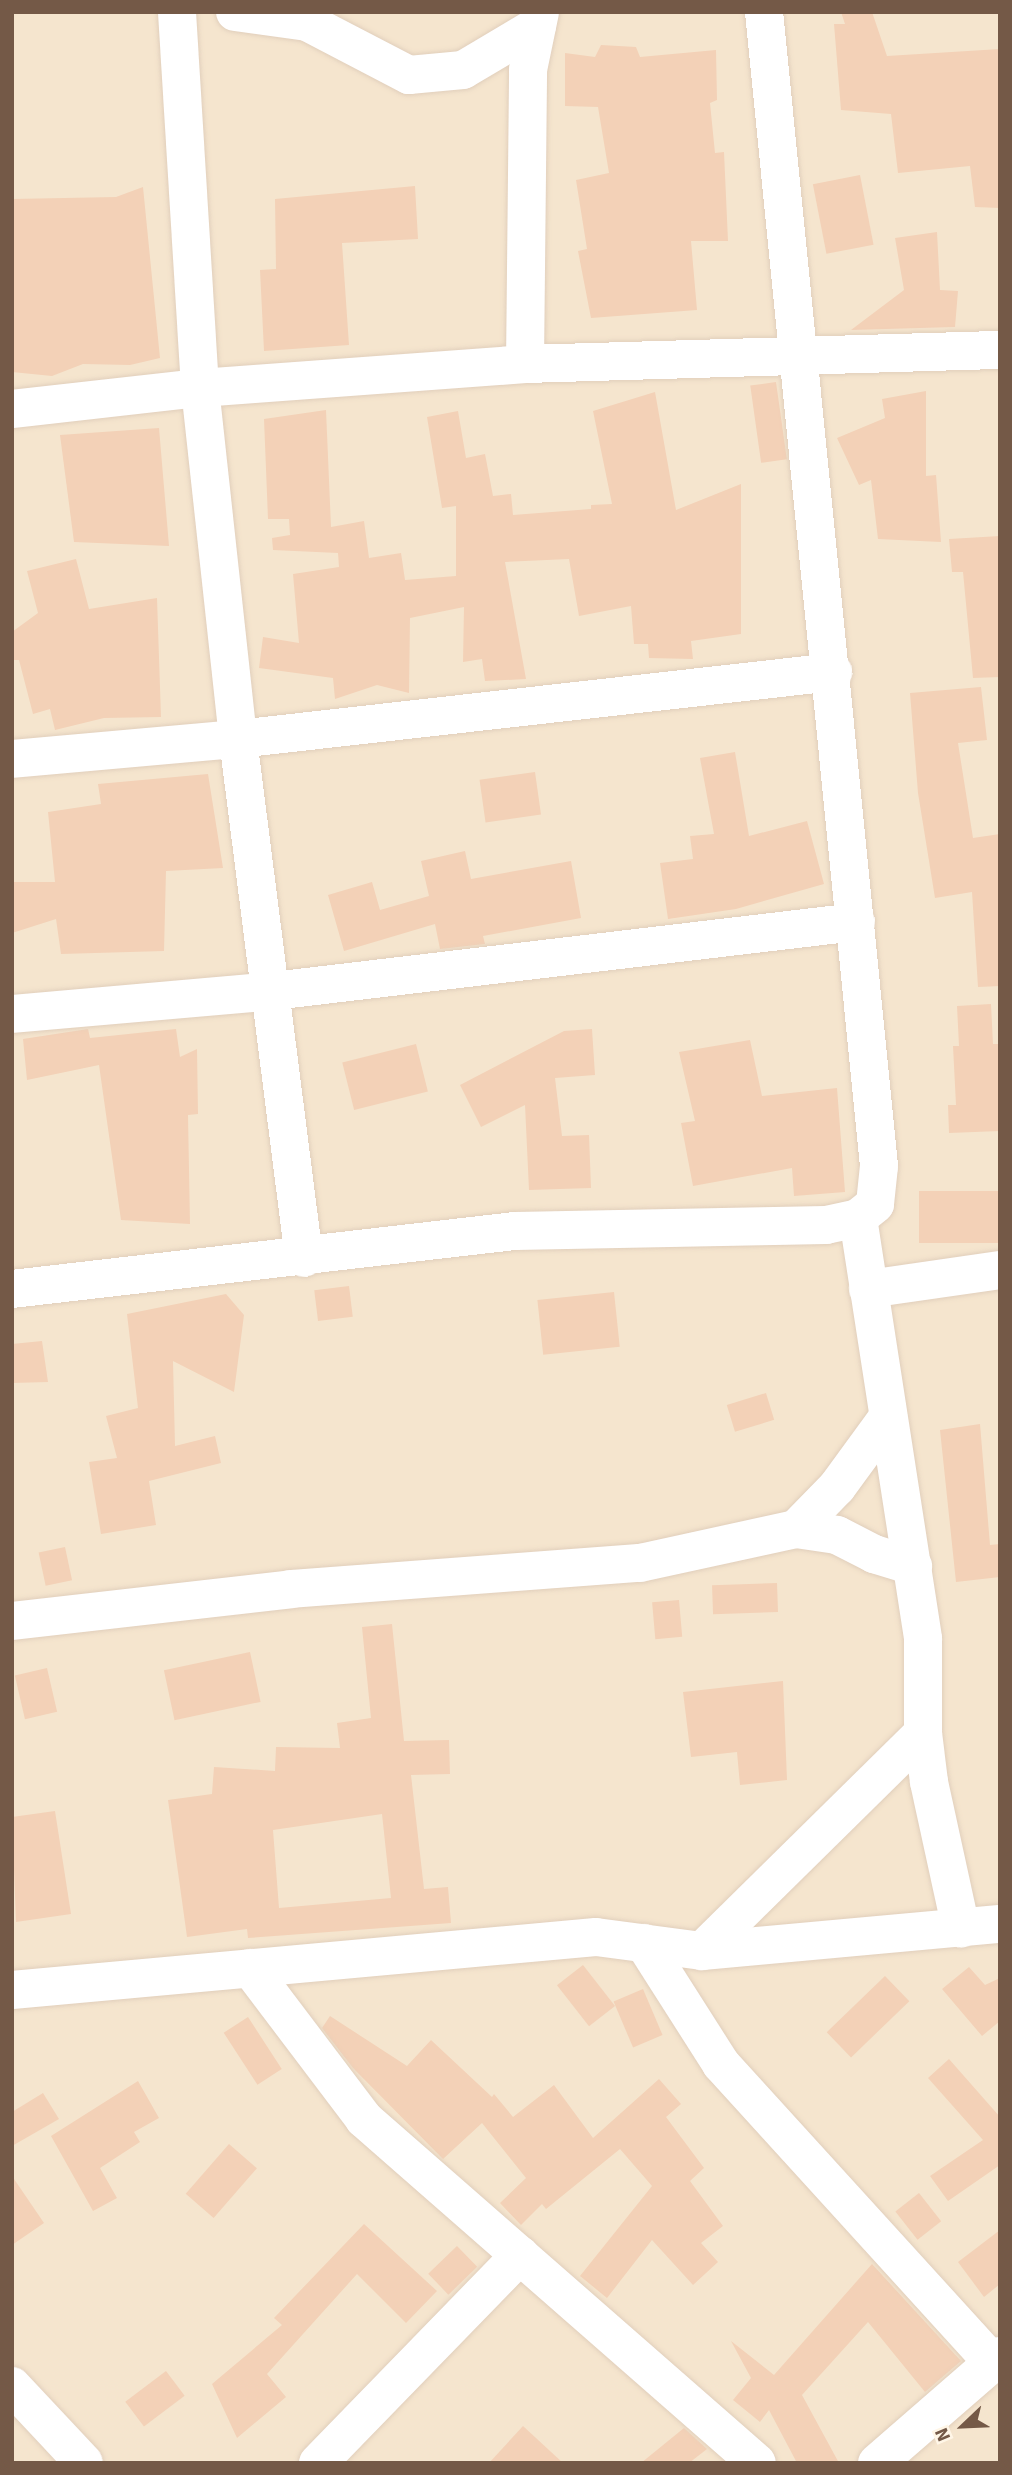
<!DOCTYPE html>
<html>
<head>
<meta charset="utf-8">
<style>
  body { margin:0 }
  #map { position:relative; width:1012px; height:2475px; overflow:hidden; background:#fdf3e0; font-family:"Source Sans 3",sans-serif }
  div>[style] { position:absolute }
  [style*='--x'] { left:calc(var(--x)*1px); top:calc(var(--y)*1px); width:calc(var(--w)*1px); rotate:calc(var(--a)*1deg) }
  .residential>* { inset:0; background:#f5e5ce; transform-origin:0 0 }
  .building>* { inset:0; background:#f3d1b7; transform-origin:0 0 }
  .roads { filter:drop-shadow(0 0 2px #e1cfbc) drop-shadow(0 0 2px #e1cfbc) }
  .minor>* { height:38px; margin:-19px; padding:0 19px; transform-origin:19px; border-radius:19px; background:#fff }
  span { translate:-50% -50%; white-space:nowrap; text-align:center; line-height:1.15; -webkit-text-stroke:5px #fff6e7; paint-order:stroke }
  .frame { position:absolute; inset:0; border:14px solid #745947; pointer-events:none }
  .north { position:absolute; left:928px; top:2391px; width:70px; height:70px; -webkit-text-stroke:5px #fff6e7; paint-order:stroke; rotate:247deg; font-size:19px; font-weight:700; line-height:28px; text-align:center; color:#745947 }
  .north::after { content:''; display:block; margin:auto; width:24px; height:32px; background:#745947; clip-path:polygon(50% 0,100% 100%,50% 72%,0 100%) }
</style>
</head>
<body>
<div id="map">
  <div class="residential">
    <div style="left:12px;top:12px;width:988px;height:2451px"></div>
  </div>
  <div class="building">
    <div style="clip-path:polygon(841px 12px,872px 12px,887px 56px,1000px 49px,1000px 208px,975px 207px,970px 166px,898px 173px,891px 114px,841px 110px,834px 24px,845px 24px)"></div>
    <div style="clip-path:polygon(601px 45px,636px 47px,640px 57px,716px 50px,717px 100px,710px 103px,715px 153px,724px 152px,728px 241px,691px 241px,697px 310px,591px 318px,578px 251px,587px 249px,576px 180px,609px 173px,598px 107px,565px 106px,565px 53px,595px 57px)"></div>
    <div style="left:860px;top:175px;width:71px;height:48px;rotate:79deg"></div>
    <div style="clip-path:polygon(415px 186px,418px 239px,342px 243px,349px 345px,264px 351px,260px 270px,276px 269px,275px 199px)"></div>
    <div style="clip-path:polygon(143px 187px,160px 358px,130px 365px,83px 364px,52px 376px,12px 372px,12px 199px,116px 197px)"></div>
    <div style="clip-path:polygon(937px 232px,940px 290px,958px 291px,955px 327px,851px 330px,904px 290px,895px 238px)"></div>
    <div style="left:776px;top:382px;width:78px;height:26px;rotate:82deg"></div>
    <div style="clip-path:polygon(926px 391px,926px 476px,936px 475px,941px 542px,878px 539px,871px 480px,859px 485px,837px 438px,885px 418px,882px 399px)"></div>
    <div style="clip-path:polygon(655px 392px,676px 510px,741px 484px,741px 634px,691px 641px,693px 659px,649px 658px,648px 644px,634px 644px,631px 606px,579px 616px,569px 559px,505px 562px,526px 679px,485px 681px,482px 659px,463px 662px,464px 607px,410px 618px,409px 693px,377px 685px,335px 699px,333px 678px,259px 668px,263px 637px,299px 643px,293px 574px,339px 567px,338px 553px,273px 550px,272px 538px,290px 535px,289px 519px,268px 519px,264px 419px,326px 410px,331px 527px,364px 521px,369px 558px,401px 553px,405px 580px,456px 576px,456px 506px,442px 508px,427px 417px,458px 411px,466px 458px,485px 454px,493px 496px,511px 494px,513px 515px,591px 509px,591px 505px,612px 504px,593px 411px)"></div>
    <div style="clip-path:polygon(159px 428px,169px 546px,74px 542px,60px 435px)"></div>
    <div style="clip-path:polygon(1000px 536px,1000px 677px,973px 678px,963px 572px,952px 572px,949px 539px)"></div>
    <div style="clip-path:polygon(76px 559px,89px 609px,157px 598px,161px 717px,104px 718px,55px 730px,50px 709px,33px 714px,19px 660px,12px 660px,12px 632px,38px 613px,27px 571px)"></div>
    <div style="clip-path:polygon(981px 687px,987px 740px,958px 743px,973px 838px,1000px 834px,1000px 986px,978px 987px,972px 892px,935px 898px,918px 793px,910px 693px)"></div>
    <div style="clip-path:polygon(735px 752px,749px 836px,807px 821px,824px 884px,736px 909px,668px 919px,660px 863px,693px 859px,690px 836px,714px 834px,700px 758px)"></div>
    <div style="left:535px;top:772px;width:43px;height:56px;rotate:82deg"></div>
    <div style="clip-path:polygon(208px 774px,223px 868px,166px 871px,164px 951px,61px 954px,56px 919px,12px 933px,12px 882px,55px 882px,48px 812px,101px 804px,98px 784px)"></div>
    <div style="clip-path:polygon(465px 851px,471px 879px,571px 861px,581px 918px,483px 936px,485px 944px,440px 949px,435px 924px,344px 951px,328px 895px,372px 882px,380px 910px,429px 896px,421px 861px)"></div>
    <div style="clip-path:polygon(991px 1004px,993px 1044px,1000px 1044px,1000px 1131px,949px 1133px,948px 1105px,956px 1105px,953px 1046px,959px 1046px,957px 1006px)"></div>
    <div style="clip-path:polygon(88px 1029px,90px 1038px,176px 1029px,180px 1057px,197px 1049px,198px 1114px,188px 1115px,190px 1224px,121px 1220px,99px 1065px,27px 1080px,23px 1039px)"></div>
    <div style="clip-path:polygon(592px 1029px,595px 1075px,555px 1078px,562px 1136px,589px 1135px,591px 1188px,529px 1190px,525px 1105px,481px 1127px,460px 1085px,564px 1031px)"></div>
    <div style="clip-path:polygon(750px 1040px,762px 1096px,837px 1088px,845px 1192px,794px 1196px,792px 1168px,693px 1186px,681px 1123px,695px 1121px,679px 1052px)"></div>
    <div style="left:416px;top:1044px;width:49px;height:76px;rotate:76deg"></div>
    <div style="left:1000px;top:1191px;width:52px;height:81px;rotate:90deg"></div>
    <div style="left:349px;top:1286px;width:31px;height:35px;rotate:83deg"></div>
    <div style="left:614px;top:1292px;width:55px;height:77px;rotate:84deg"></div>
    <div style="clip-path:polygon(226px 1294px,244px 1315px,234px 1392px,173px 1361px,175px 1446px,215px 1436px,221px 1463px,149px 1481px,156px 1525px,101px 1534px,89px 1462px,117px 1458px,106px 1416px,138px 1408px,127px 1314px)"></div>
    <div style="clip-path:polygon(42px 1341px,48px 1382px,12px 1383px,12px 1344px)"></div>
    <div style="left:766px;top:1393px;width:28px;height:41px;rotate:73deg"></div>
    <div style="clip-path:polygon(980px 1424px,990px 1545px,1000px 1544px,1000px 1577px,956px 1582px,940px 1430px)"></div>
    <div style="left:65px;top:1547px;width:34px;height:27px;rotate:78deg"></div>
    <div style="left:777px;top:1583px;width:29px;height:65px;rotate:88deg"></div>
    <div style="left:679px;top:1600px;width:37px;height:27px;rotate:85deg"></div>
    <div style="clip-path:polygon(evenodd,392px 1624px,404px 1741px,449px 1740px,450px 1774px,411px 1775px,424px 1889px,448px 1887px,451px 1923px,248px 1938px,247px 1929px,187px 1937px,168px 1800px,212px 1794px,214px 1767px,275px 1771px,276px 1747px,340px 1748px,337px 1723px,371px 1718px,362px 1627px,392px 1624px,382px 1814px,391px 1898px,279px 1908px,273px 1830px,382px 1814px)"></div>
    <div style="left:250px;top:1652px;width:51px;height:88px;rotate:78deg"></div>
    <div style="left:47px;top:1668px;width:45px;height:33px;rotate:77deg"></div>
    <div style="clip-path:polygon(783px 1681px,787px 1780px,740px 1785px,737px 1752px,691px 1757px,683px 1692px)"></div>
    <div style="clip-path:polygon(55px 1811px,71px 1914px,16px 1922px,12px 1817px)"></div>
    <div style="left:583px;top:1965px;width:52px;height:33px;rotate:52deg"></div>
    <div style="clip-path:polygon(969px 1967px,985px 1985px,1000px 1978px,1000px 2021px,982px 2036px,942px 1989px)"></div>
    <div style="left:885px;top:1976px;width:35px;height:81px;rotate:46deg"></div>
    <div style="left:643px;top:1989px;width:50px;height:32px;rotate:67deg"></div>
    <div style="clip-path:polygon(330px 2016px,407px 2066px,431px 2040px,492px 2097px,494px 2094px,513px 2117px,554px 2085px,593px 2138px,659px 2079px,681px 2104px,666px 2117px,704px 2168px,690px 2181px,723px 2226px,701px 2243px,718px 2262px,693px 2285px,652px 2240px,607px 2298px,580px 2276px,652px 2186px,620px 2149px,546px 2209px,542px 2204px,521px 2225px,500px 2203px,526px 2178px,482px 2123px,443px 2159px,353px 2068px,322px 2028px)"></div>
    <div style="left:248px;top:2017px;width:62px;height:29px;rotate:57deg"></div>
    <div style="clip-path:polygon(949px 2059px,1000px 2117px,1000px 2165px,948px 2201px,930px 2176px,983px 2140px,928px 2078px)"></div>
    <div style="clip-path:polygon(138px 2081px,159px 2118px,134px 2132px,140px 2142px,100px 2168px,117px 2198px,93px 2211px,51px 2136px)"></div>
    <div style="clip-path:polygon(43px 2093px,59px 2119px,12px 2146px,12px 2112px)"></div>
    <div style="left:229px;top:2144px;width:37px;height:66px;rotate:41deg"></div>
    <div style="clip-path:polygon(12px 2176px,44px 2223px,12px 2245px)"></div>
    <div style="left:919px;top:2193px;width:36px;height:30px;rotate:52deg"></div>
    <div style="clip-path:polygon(364px 2224px,437px 2291px,406px 2323px,357px 2274px,267px 2374px,286px 2397px,237px 2438px,212px 2384px,282px 2325px,274px 2318px)"></div>
    <div style="clip-path:polygon(1000px 2230px,1000px 2284px,984px 2297px,958px 2262px)"></div>
    <div style="left:457px;top:2246px;width:29px;height:40px;rotate:46deg"></div>
    <div style="clip-path:polygon(872px 2264px,961px 2361px,925px 2392px,868px 2322px,802px 2395px,839px 2463px,797px 2463px,769px 2410px,760px 2422px,733px 2400px,751px 2378px,731px 2341px,774px 2375px)"></div>
    <div style="left:166px;top:2371px;width:31px;height:51px;rotate:53deg"></div>
    <div style="clip-path:polygon(523px 2426px,563px 2463px,489px 2463px)"></div>
    <div style="clip-path:polygon(684px 2428px,707px 2449px,689px 2463px,641px 2463px)"></div>
  </div>
  <div class="roads">
    <div class="minor">
      <div style="--x:177;--y:12;--w:377;--a:86.5"></div>
      <div style="--x:200;--y:388;--w:353;--a:83.8"></div>
      <div style="--x:238;--y:739;--w:523;--a:82.75"></div>
      <div style="--x:235;--y:12;--w:73;--a:7.9"></div>
      <div style="--x:307;--y:22;--w:115;--a:27.5"></div>
      <div style="--x:409;--y:75;--w:54;--a:-5.3"></div>
      <div style="--x:463;--y:70;--w:86;--a:-30.7"></div>
      <div style="--x:525;--y:364;--w:294;--a:-89.4"></div>
      <div style="--x:528;--y:70;--w:59;--a:-78.3"></div>
      <div style="--x:12;--y:409;--w:189;--a:-6.4"></div>
      <div style="--x:200;--y:388;--w:326;--a:-4.2"></div>
      <div style="--x:525;--y:364;--w:475;--a:-1.7"></div>
      <div style="--x:12;--y:759;--w:227;--a:-5.1"></div>
      <div style="--x:238;--y:739;--w:599;--a:-6.42"></div>
      <div style="--x:12;--y:1014;--w:262;--a:-5"></div>
      <div style="--x:273;--y:991;--w:587;--a:-6.75"></div>
      <div style="--x:858;--y:1218;--w:426;--a:81.2"></div>
      <div style="--x:923;--y:1639;--w:94;--a:90"></div>
      <div style="--x:923;--y:1733;--w:49;--a:83"></div>
      <div style="--x:929;--y:1782;--w:150;--a:77.7"></div>
      <div style="--x:12;--y:1289;--w:506;--a:-6.58"></div>
      <div style="--x:515;--y:1231;--w:311;--a:-1.1"></div>
      <div style="--x:826;--y:1225;--w:33;--a:-12"></div>
      <div style="--x:858;--y:1218;--w:22;--a:-39"></div>
      <div style="--x:875;--y:1204;--w:38;--a:-84"></div>
      <div style="--x:879;--y:1166;--w:1160;--a:-95.69"></div>
      <div style="--x:868;--y:1289;--w:133;--a:-8.2"></div>
      <div style="--x:796;--y:1529;--w:59;--a:-45.7"></div>
      <div style="--x:837;--y:1487;--w:87;--a:-53.9"></div>
      <div style="--x:12;--y:1621;--w:281;--a:-6.5"></div>
      <div style="--x:291;--y:1589;--w:350;--a:-4.3"></div>
      <div style="--x:640;--y:1563;--w:160;--a:-12.3"></div>
      <div style="--x:796;--y:1529;--w:41;--a:8.3"></div>
      <div style="--x:837;--y:1535;--w:42;--a:27.2"></div>
      <div style="--x:874;--y:1554;--w:41;--a:17.1"></div>
      <div style="--x:644;--y:1943;--w:143;--a:57.5"></div>
      <div style="--x:721;--y:2064;--w:403;--a:47.7"></div>
      <div style="--x:702;--y:1951;--w:310;--a:-44.6"></div>
      <div style="--x:250;--y:1968;--w:189;--a:52.9"></div>
      <div style="--x:364;--y:2119;--w:522;--a:41.2"></div>
      <div style="--x:12;--y:1990;--w:586;--a:-5.19"></div>
      <div style="--x:596;--y:1937;--w:107;--a:7.5"></div>
      <div style="--x:702;--y:1951;--w:299;--a:-5.2"></div>
      <div style="--x:12;--y:2386;--w:105;--a:46.9"></div>
      <div style="--x:318;--y:2463;--w:290;--a:-45.8"></div>
      <div style="--x:877;--y:2463;--w:163;--a:-41"></div>
    </div>
  </div>
  <div class="frame"></div>
  <div class="north">N</div>
</div>
</body>
</html>
